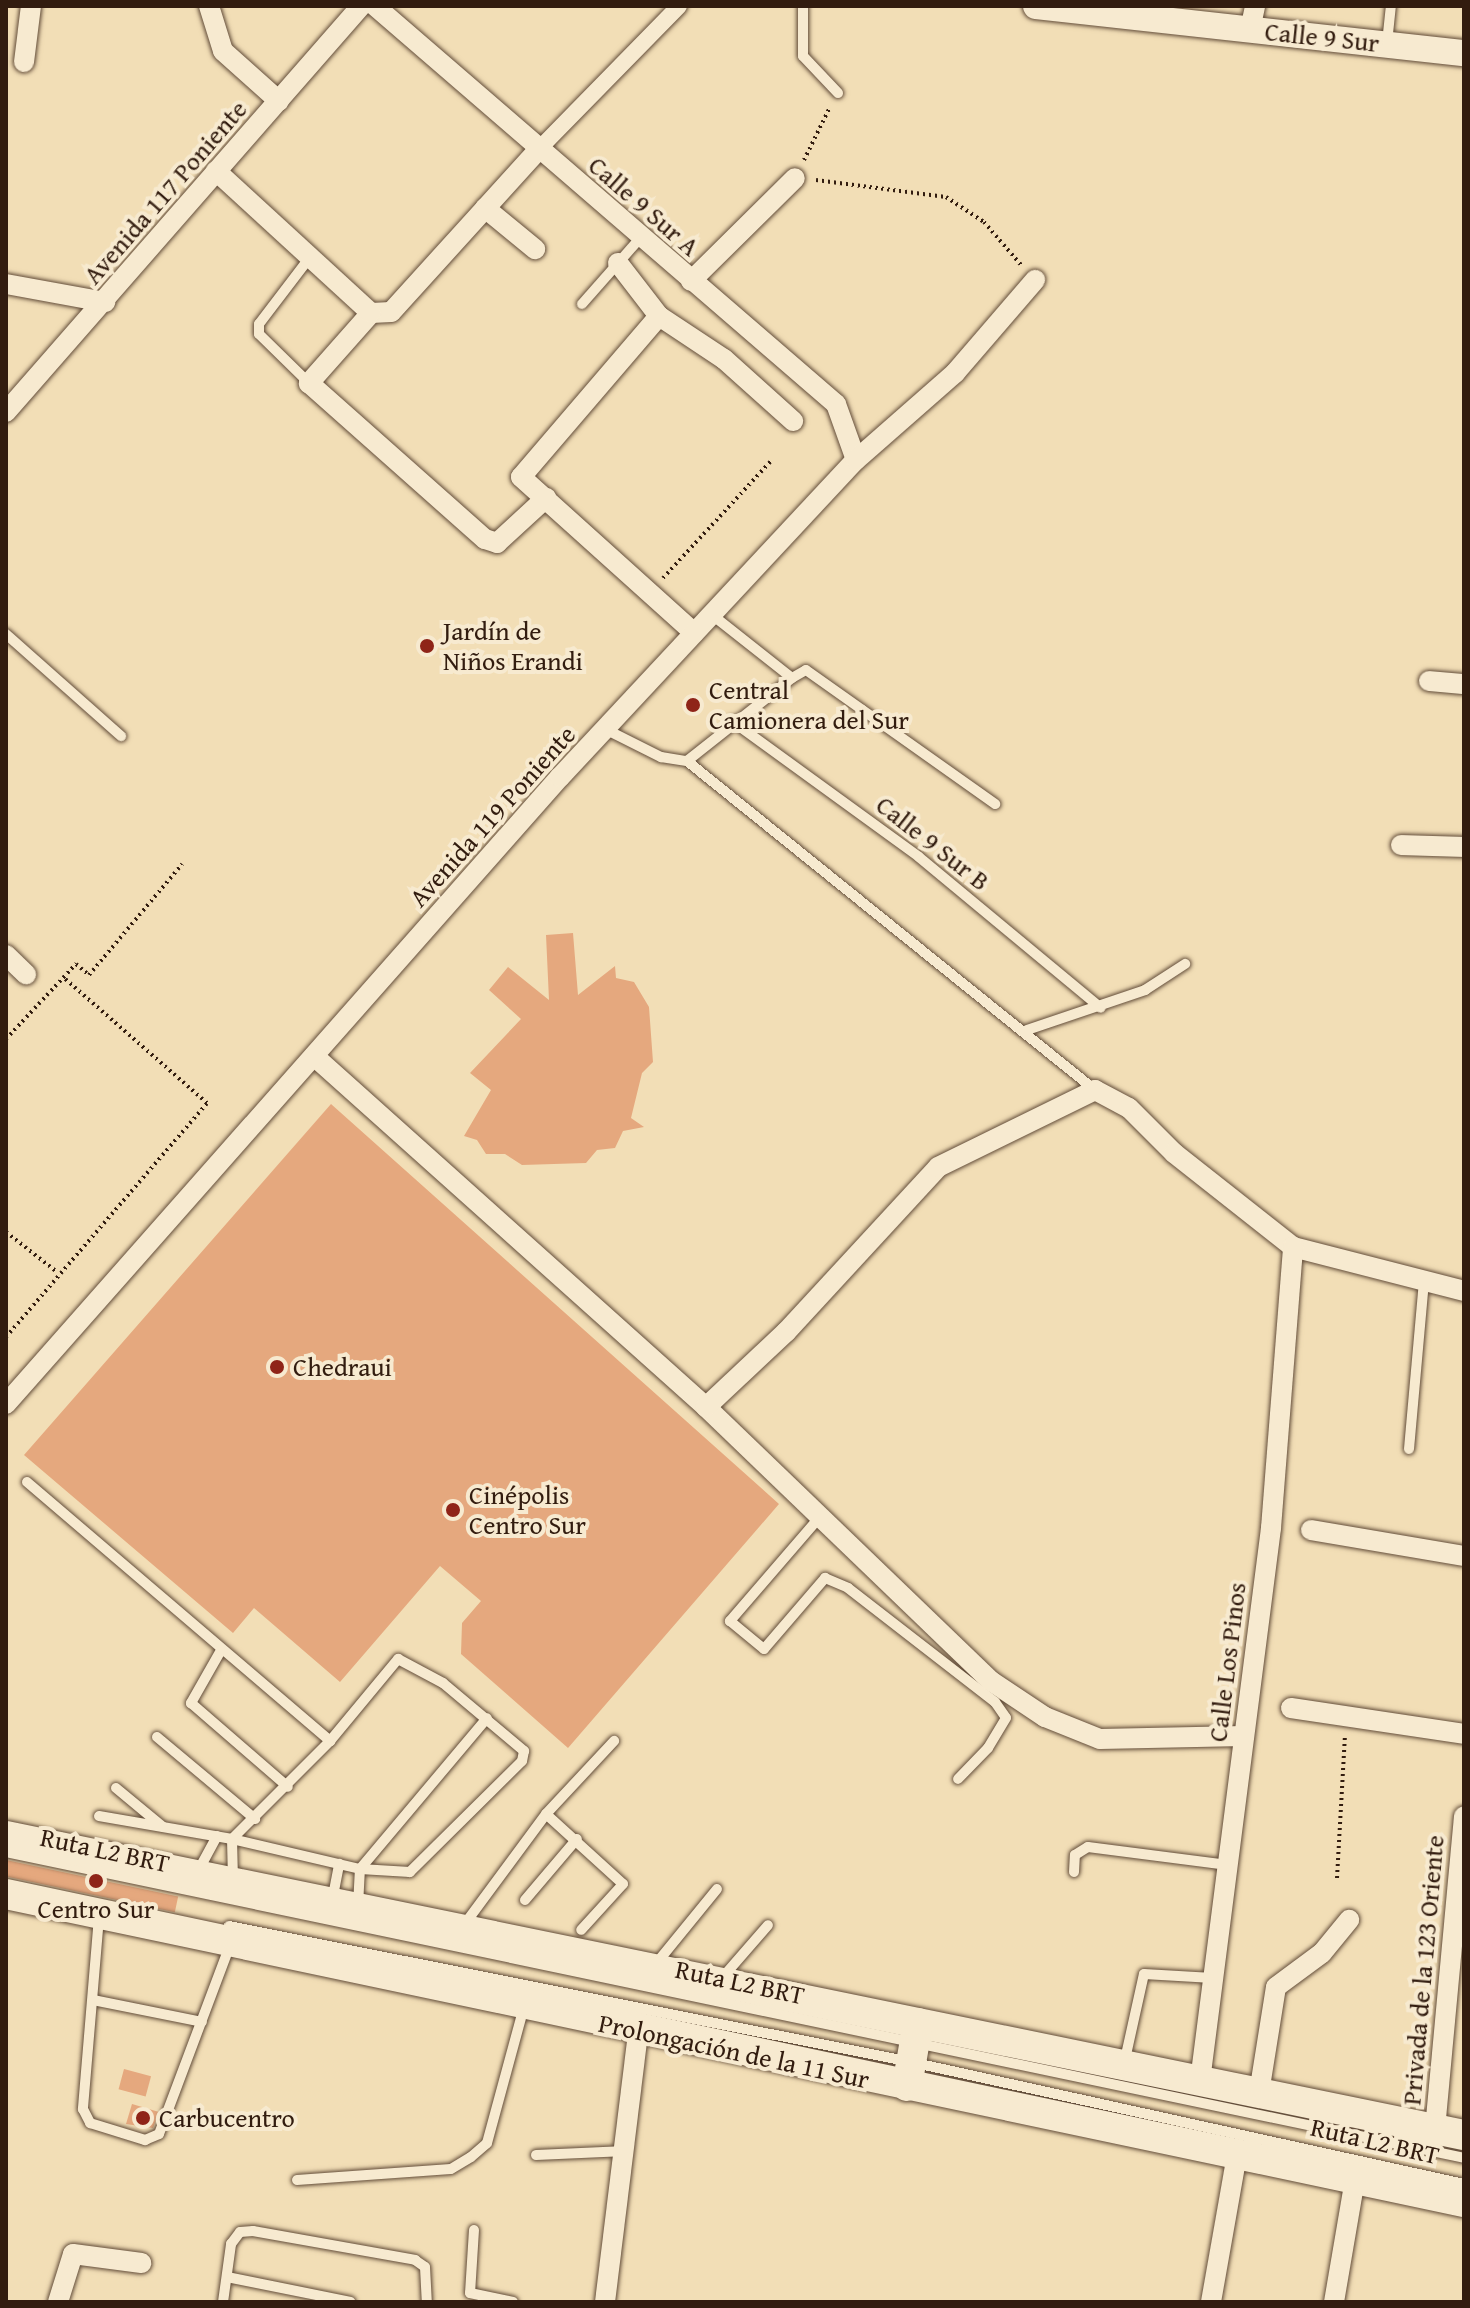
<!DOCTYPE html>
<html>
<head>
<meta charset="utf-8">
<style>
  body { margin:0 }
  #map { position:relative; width:1470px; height:2308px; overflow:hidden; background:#f2deb6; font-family:"Gentium Book Plus",serif }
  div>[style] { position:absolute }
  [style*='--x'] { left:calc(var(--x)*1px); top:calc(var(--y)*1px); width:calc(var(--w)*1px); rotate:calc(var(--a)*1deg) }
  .building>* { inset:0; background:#e5a87e; transform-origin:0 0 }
  .path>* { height:4px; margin-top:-2px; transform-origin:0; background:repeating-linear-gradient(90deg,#321c0f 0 2px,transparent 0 6px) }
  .roads { filter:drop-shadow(0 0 2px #624c39) drop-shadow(0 0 2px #624c39) }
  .service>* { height:10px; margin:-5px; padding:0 5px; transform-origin:5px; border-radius:5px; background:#f7ead0 }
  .pedestrian>* { height:16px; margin:-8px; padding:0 8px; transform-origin:8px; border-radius:8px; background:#f7ead0 }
  .minor>* { height:20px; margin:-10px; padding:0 10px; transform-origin:10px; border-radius:10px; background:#f7ead0 }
  .tertiary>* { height:26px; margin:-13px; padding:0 13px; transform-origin:13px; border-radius:13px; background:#f7ead0 }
  .secondary>* { height:30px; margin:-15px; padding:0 15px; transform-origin:15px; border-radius:15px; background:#f7ead0 }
  .dots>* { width:22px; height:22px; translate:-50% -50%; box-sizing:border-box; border:4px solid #f7ead0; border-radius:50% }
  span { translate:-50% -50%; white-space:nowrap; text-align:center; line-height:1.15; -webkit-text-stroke:8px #f7ead0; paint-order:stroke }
  .street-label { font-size:26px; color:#321c0f }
  .poi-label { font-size:26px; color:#321c0f }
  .left { translate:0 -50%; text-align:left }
  .frame { position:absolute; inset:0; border:8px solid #321c0f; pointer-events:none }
</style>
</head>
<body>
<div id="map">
  <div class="building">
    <div style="clip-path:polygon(573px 933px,578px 995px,615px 966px,616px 978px,634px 982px,649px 1007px,653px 1062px,642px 1073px,631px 1118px,644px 1127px,623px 1131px,615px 1148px,597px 1150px,586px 1163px,522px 1165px,505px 1154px,486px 1154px,477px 1140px,464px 1136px,491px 1090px,470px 1073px,521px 1019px,489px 990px,508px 967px,549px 1000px,546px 935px)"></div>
    <div style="clip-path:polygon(331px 1104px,779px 1504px,568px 1748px,461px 1654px,462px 1623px,481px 1601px,440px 1566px,340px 1682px,254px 1608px,233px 1633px,24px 1455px)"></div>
    <div style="left:6px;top:1860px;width:176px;height:16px;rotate:12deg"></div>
    <div style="left:124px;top:2069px;width:28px;height:21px;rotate:15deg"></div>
    <div style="clip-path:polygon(132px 2104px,159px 2112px,153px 2128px,126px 2124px)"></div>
  </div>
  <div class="path">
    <div style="--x:804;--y:160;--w:59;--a:-63.9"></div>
    <div style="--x:816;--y:180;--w:131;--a:7.5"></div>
    <div style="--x:946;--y:197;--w:45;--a:33.3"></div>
    <div style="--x:984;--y:222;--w:58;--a:49.2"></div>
    <div style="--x:663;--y:578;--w:159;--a:-47.3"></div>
    <div style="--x:6;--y:1039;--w:103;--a:-47"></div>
    <div style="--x:76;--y:964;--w:17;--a:40"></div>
    <div style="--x:89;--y:975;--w:145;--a:-50"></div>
    <div style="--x:6;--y:1232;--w:65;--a:38.1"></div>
    <div style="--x:6;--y:1337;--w:308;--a:-49.3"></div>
    <div style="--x:207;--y:1103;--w:191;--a:-138.8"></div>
    <div style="--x:1337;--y:1878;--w:143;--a:-86.8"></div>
  </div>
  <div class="roads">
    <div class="service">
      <div style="--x:803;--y:6;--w:50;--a:90"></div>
      <div style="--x:803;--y:56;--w:51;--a:46.6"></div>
      <div style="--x:1387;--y:43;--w:37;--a:-84"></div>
      <div style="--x:582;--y:304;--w:89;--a:-48.6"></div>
      <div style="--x:309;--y:383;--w:70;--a:-135.6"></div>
      <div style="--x:259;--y:334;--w:10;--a:-90"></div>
      <div style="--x:259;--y:324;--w:84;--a:-52.7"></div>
      <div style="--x:711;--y:614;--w:103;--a:38.3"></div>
      <div style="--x:792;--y:678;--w:16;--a:-30"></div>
      <div style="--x:806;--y:670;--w:232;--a:35.3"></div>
      <div style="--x:6;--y:634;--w:154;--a:41.6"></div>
      <div style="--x:732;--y:721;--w:231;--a:36"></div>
      <div style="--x:919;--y:857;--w:236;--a:39.7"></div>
      <div style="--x:605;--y:729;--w:63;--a:26.6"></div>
      <div style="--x:661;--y:757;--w:26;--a:9"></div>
      <div style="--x:687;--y:761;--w:134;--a:-38.3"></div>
      <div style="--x:687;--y:761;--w:524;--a:38.88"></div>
      <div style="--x:1027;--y:1030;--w:125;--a:-18.7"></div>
      <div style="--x:1145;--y:990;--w:48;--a:-33"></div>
      <div style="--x:1409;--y:1449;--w:169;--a:-84.9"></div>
      <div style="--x:27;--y:1482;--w:399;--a:40.5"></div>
      <div style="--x:818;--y:1519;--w:135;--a:130.8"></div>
      <div style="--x:730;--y:1621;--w:44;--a:39.5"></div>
      <div style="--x:764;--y:1649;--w:94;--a:-49.3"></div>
      <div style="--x:825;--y:1578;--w:25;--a:23"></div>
      <div style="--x:848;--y:1588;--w:186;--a:37.8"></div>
      <div style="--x:995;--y:1702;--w:19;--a:55"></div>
      <div style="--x:1006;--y:1718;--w:35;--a:121"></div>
      <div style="--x:988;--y:1748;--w:43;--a:134.1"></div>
      <div style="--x:220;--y:1652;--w:59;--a:119.6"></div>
      <div style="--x:191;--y:1703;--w:128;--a:40.9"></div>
      <div style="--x:157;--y:1737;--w:128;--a:39.9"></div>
      <div style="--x:116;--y:1788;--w:61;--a:39.7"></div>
      <div style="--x:546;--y:1814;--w:104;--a:42.3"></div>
      <div style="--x:623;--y:1884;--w:62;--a:132.4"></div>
      <div style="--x:99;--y:1816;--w:135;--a:9.8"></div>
      <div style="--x:232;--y:1839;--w:139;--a:-45"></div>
      <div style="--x:330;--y:1741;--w:107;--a:-50.3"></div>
      <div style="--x:398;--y:1659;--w:51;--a:28.1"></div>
      <div style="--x:443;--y:1683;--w:106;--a:40"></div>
      <div style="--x:524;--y:1751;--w:10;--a:101"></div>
      <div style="--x:522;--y:1761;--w:158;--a:135.3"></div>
      <div style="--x:410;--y:1872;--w:50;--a:-176.6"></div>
      <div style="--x:360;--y:1869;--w:131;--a:-166.8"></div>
      <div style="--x:232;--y:1839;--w:41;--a:88.6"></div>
      <div style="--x:6;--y:1852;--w:1490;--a:11.85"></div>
      <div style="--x:1074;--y:1872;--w:17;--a:-87"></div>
      <div style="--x:1075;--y:1855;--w:15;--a:-32"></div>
      <div style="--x:1088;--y:1847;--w:141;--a:7.3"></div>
      <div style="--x:197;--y:1873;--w:42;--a:-61.6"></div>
      <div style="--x:525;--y:1900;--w:80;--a:-49.6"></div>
      <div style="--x:332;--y:1901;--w:38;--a:-79"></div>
      <div style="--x:358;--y:1906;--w:37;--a:-87"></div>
      <div style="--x:360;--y:1869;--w:197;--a:-49.9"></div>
      <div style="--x:99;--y:1917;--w:193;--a:94.8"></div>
      <div style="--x:83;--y:2109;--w:16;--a:63"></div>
      <div style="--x:90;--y:2123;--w:58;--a:17.2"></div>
      <div style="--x:145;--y:2140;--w:15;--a:-23"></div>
      <div style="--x:159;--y:2134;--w:202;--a:-69.4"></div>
      <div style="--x:464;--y:1925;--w:138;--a:-53.5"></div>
      <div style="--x:546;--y:1814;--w:100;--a:-47"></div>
      <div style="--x:229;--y:1926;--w:695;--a:11.28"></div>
      <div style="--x:911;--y:2062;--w:566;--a:12.44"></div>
      <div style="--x:655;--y:1965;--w:98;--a:-50.8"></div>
      <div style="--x:722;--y:1978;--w:70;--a:-49"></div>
      <div style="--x:93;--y:2000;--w:111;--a:11.4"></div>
      <div style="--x:1124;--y:2064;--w:92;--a:-77.5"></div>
      <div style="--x:1144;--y:1974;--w:69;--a:3.3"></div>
      <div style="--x:536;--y:2155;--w:90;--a:-2.5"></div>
      <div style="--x:297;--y:2180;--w:154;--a:-4.1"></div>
      <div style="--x:451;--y:2169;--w:23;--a:-31"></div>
      <div style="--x:471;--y:2157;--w:21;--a:-41"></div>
      <div style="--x:487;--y:2143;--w:141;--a:-74.8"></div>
      <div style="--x:474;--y:2230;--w:63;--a:93.6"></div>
      <div style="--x:470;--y:2293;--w:44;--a:11.8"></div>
      <div style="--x:227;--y:2277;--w:126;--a:11.4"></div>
      <div style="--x:223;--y:2302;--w:59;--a:-82.1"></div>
      <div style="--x:231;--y:2244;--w:15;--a:-53"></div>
      <div style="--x:240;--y:2232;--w:13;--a:-4"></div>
      <div style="--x:253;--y:2231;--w:165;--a:10.1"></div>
      <div style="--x:415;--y:2260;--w:12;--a:35"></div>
      <div style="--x:425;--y:2267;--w:35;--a:87"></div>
    </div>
    <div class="pedestrian">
      <div style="--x:539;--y:149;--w:200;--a:-45.6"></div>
    </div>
    <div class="minor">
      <div style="--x:209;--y:6;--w:47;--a:72.7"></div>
      <div style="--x:223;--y:51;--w:75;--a:41.8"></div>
      <div style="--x:375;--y:6;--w:609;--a:40.81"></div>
      <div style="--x:836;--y:404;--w:59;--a:70.3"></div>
      <div style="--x:1250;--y:30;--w:25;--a:-78"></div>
      <div style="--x:24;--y:62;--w:56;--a:-82.9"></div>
      <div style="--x:539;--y:149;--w:220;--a:132.2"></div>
      <div style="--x:391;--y:312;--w:20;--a:177"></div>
      <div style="--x:371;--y:313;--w:94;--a:131.5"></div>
      <div style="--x:309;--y:383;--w:235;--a:41.6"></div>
      <div style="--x:485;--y:539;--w:13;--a:18"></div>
      <div style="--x:497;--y:543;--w:67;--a:-42.6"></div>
      <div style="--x:216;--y:171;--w:210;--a:42.5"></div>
      <div style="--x:485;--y:208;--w:65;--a:39.4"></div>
      <div style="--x:618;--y:263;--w:67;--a:52.3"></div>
      <div style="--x:659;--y:316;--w:78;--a:33.5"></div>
      <div style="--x:724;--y:359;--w:93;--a:41.9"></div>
      <div style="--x:691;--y:281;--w:146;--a:-44.7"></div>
      <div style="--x:6;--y:284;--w:101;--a:10.3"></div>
      <div style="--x:659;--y:316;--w:212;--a:130.6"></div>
      <div style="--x:521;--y:477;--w:233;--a:42"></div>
      <div style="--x:6;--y:412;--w:539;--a:-48.83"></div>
      <div style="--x:1429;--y:681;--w:35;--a:5"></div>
      <div style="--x:1401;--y:845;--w:63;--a:1.8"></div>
      <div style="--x:6;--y:955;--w:28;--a:44"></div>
      <div style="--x:314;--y:1056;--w:526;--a:41.84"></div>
      <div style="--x:706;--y:1407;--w:395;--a:43.9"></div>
      <div style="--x:991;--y:1681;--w:65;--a:33.7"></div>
      <div style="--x:1045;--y:1717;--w:59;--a:21.8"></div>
      <div style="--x:1100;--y:1739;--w:144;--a:-1.2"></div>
      <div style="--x:6;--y:1404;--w:837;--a:-48.54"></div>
      <div style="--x:560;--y:777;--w:434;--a:-47"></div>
      <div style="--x:856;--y:460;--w:132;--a:-41.3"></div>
      <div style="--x:955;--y:373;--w:123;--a:-49.3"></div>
      <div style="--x:706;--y:1407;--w:110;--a:-43.2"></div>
      <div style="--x:786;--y:1332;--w:224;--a:-47.3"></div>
      <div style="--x:938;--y:1167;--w:175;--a:-26.1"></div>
      <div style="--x:1095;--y:1090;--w:38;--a:28"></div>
      <div style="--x:1129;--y:1108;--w:64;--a:45"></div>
      <div style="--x:1174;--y:1153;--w:152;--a:38.3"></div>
      <div style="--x:1293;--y:1247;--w:177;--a:14.4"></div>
      <div style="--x:1311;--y:1530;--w:155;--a:9.6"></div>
      <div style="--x:1291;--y:1708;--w:175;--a:8.5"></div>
      <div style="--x:1200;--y:2081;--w:558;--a:-82.68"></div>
      <div style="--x:1271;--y:1528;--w:282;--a:-85.5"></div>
      <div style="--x:1259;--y:2093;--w:107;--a:-80.9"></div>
      <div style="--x:1276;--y:1987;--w:57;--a:-36.5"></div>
      <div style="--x:1322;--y:1953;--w:43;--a:-50.7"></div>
      <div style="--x:1435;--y:2129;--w:314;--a:-84.7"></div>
      <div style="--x:58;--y:2302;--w:50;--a:-72.6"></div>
      <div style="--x:73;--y:2254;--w:69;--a:7.5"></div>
      <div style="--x:605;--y:2302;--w:272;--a:-83"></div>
      <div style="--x:1211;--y:2302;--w:150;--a:-80"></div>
      <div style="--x:1334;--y:2302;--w:125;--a:-80.3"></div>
    </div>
    <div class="tertiary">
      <div style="--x:1036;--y:6;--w:431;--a:6.3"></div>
    </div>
    <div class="secondary">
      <div style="--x:6;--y:1836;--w:1488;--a:11.59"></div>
      <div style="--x:6;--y:1894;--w:1490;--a:11.93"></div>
      <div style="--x:907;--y:2086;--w:64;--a:-80.1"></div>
    </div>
  </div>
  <div class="dots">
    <div style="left:427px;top:646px;background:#8f2418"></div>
    <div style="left:693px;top:705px;background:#8f2418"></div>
    <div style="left:277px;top:1367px;background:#8f2418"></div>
    <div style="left:453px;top:1510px;background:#8f2418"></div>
    <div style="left:96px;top:1881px;background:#8f2418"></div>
    <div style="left:143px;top:2118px;background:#8f2418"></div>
  </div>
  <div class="street-label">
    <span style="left:1322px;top:37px;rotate:6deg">Calle 9 Sur</span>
    <span style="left:165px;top:192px;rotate:-49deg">Avenida 117 Poniente</span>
    <span style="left:644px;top:206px;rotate:41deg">Calle 9 Sur A</span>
    <span style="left:492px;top:816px;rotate:-48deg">Avenida 119 Poniente</span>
    <span style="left:933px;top:843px;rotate:38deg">Calle 9 Sur B</span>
    <span style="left:1227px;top:1662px;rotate:-83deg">Calle Los Pinos</span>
    <span style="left:105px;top:1850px;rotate:12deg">Ruta L2 BRT</span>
    <span style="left:1423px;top:1970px;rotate:-85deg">Privada de la 123 Oriente</span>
    <span style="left:740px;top:1982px;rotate:12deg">Ruta L2 BRT</span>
    <span style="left:734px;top:2051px;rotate:12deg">Prolongación de la 11 Sur</span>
    <span style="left:1375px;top:2141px;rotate:13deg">Ruta L2 BRT</span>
  </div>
  <div class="poi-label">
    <span class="left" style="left:443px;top:646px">Jardín de<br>Niños Erandi</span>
    <span class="left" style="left:709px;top:705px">Central<br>Camionera del Sur</span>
    <span class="left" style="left:293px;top:1367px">Chedraui</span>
    <span class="left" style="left:469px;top:1510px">Cinépolis<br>Centro Sur</span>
    <span style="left:96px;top:1909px">Centro Sur</span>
    <span class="left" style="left:159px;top:2118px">Carbucentro</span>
  </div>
  <div class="frame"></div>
</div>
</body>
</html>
